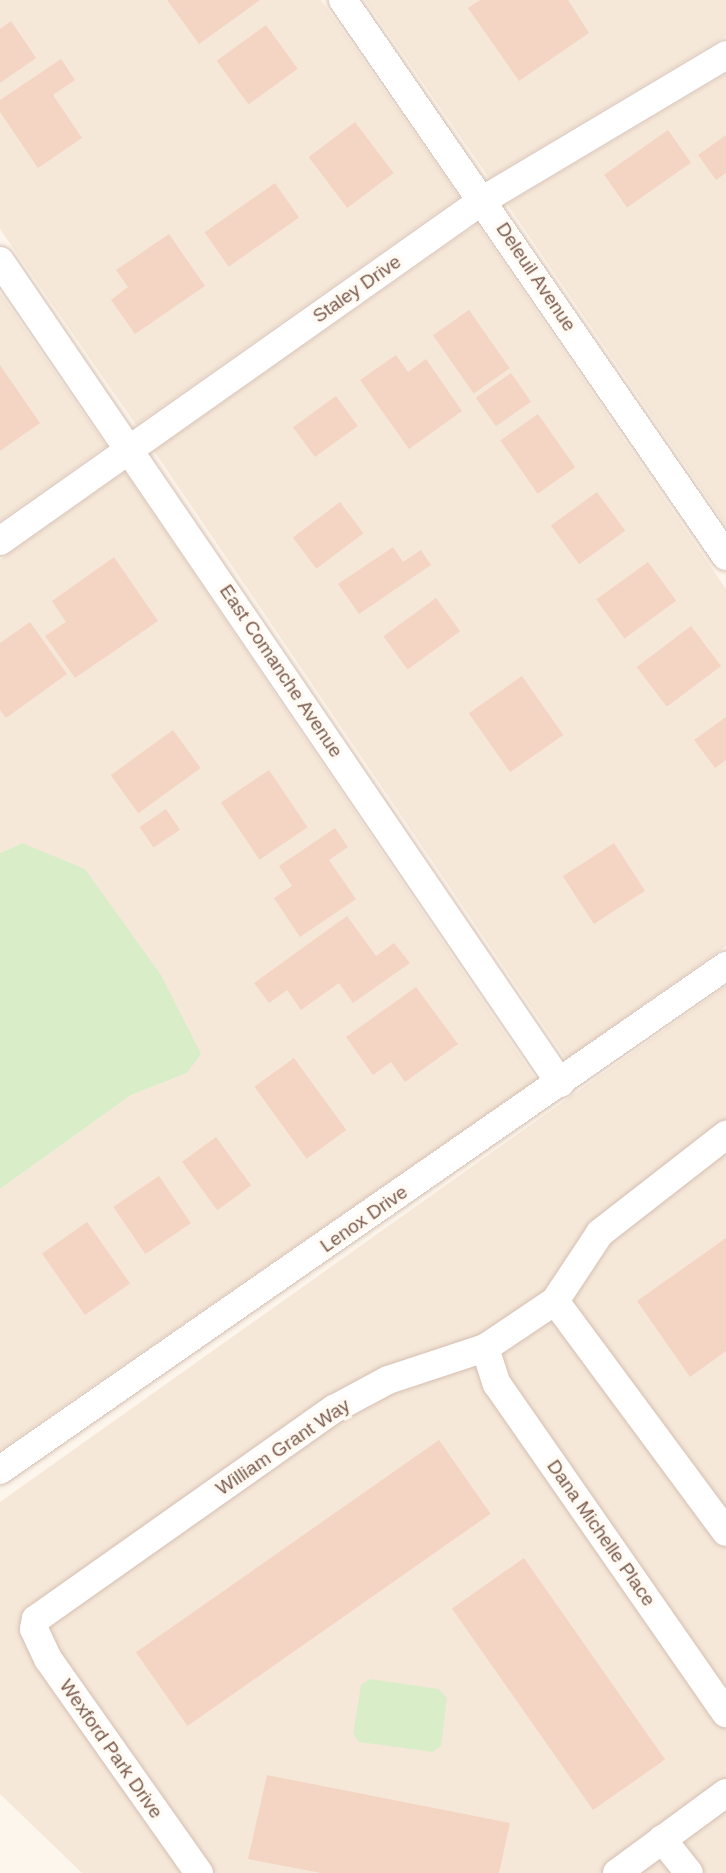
<!DOCTYPE html>
<html>
<head>
<meta charset="utf-8">
<style>
  body { margin:0 }
  #map { position:relative; width:726px; height:1873px; overflow:hidden; background:#fdf6ec; font-family:Helvetica,sans-serif }
  div>[style] { position:absolute }
  [style*='--x'] { left:calc(var(--x)*1px); top:calc(var(--y)*1px); width:calc(var(--w)*1px); rotate:calc(var(--a)*1deg) }
  .residential>* { inset:0; background:#f6e8d9 }
  .green>* { inset:0; background:#d9edc8 }
  .building>* { inset:0; background:#f4d4c2; transform-origin:0 0 }
  .roads { filter:drop-shadow(0 0 2px #d4bfb2) drop-shadow(0 0 2px #d4bfb2) }
  .minor>* { height:28px; margin:-14px; padding:0 14px; transform-origin:14px; border-radius:14px; background:#fff }
  span { translate:-50% -50%; white-space:nowrap; text-align:center; line-height:1.15; -webkit-text-stroke:7px #fffaf3; paint-order:stroke }
  .street-label { font-size:19px; color:#7b5b4c }
</style>
</head>
<body>
<div id="map">
  <div class="residential">
    <div style="clip-path:polygon(0 0,321px 0,459px 197px,136px 425px,0 229px)"></div>
    <div style="clip-path:polygon(365px 0,726px 0,726px 36px,489px 178px)"></div>
    <div style="clip-path:polygon(726px 74px,726px 525px,507px 204px)"></div>
    <div style="clip-path:polygon(477px 224px,726px 589px,726px 946px,566px 1059px,154px 451px)"></div>
    <div style="clip-path:polygon(0 293px,106px 446px,0 521px)"></div>
    <div style="clip-path:polygon(125px 472px,536px 1080px,0 1450px,0 1189px,131px 1095px,187px 1073px,22px 843px,0 853px,0 560px)"></div>
    <div style="clip-path:polygon(726px 986px,726px 1873px,82px 1873px,0 1794px,0 1502px)"></div>
  </div>
  <div class="green">
    <div style="clip-path:polygon(22px 843px,85px 869px,161px 975px,201px 1054px,187px 1073px,131px 1095px,0 1189px,0 853px)"></div>
    <div style="clip-path:polygon(370px 1679px,439px 1689px,447px 1698px,441px 1746px,433px 1752px,359px 1742px,353px 1734px,361px 1685px)"></div>
  </div>
  <div class="building">
    <div style="clip-path:polygon(167px 0,260px 0,199px 44px)"></div>
    <div style="clip-path:polygon(480px 0,568px 0,589px 33px,519px 81px,468px 8px)"></div>
    <div style="clip-path:polygon(11px 21px,36px 58px,0 83px,0 29px)"></div>
    <div style="left:266px;top:25px;width:54px;height:61px;rotate:54deg"></div>
    <div style="clip-path:polygon(61px 59px,75px 80px,53px 95px,82px 138px,38px 168px,0 112px,0 100px)"></div>
    <div style="left:355px;top:122px;width:64px;height:58px;rotate:53deg"></div>
    <div style="left:668px;top:130px;width:40px;height:78px;rotate:55deg"></div>
    <div style="clip-path:polygon(726px 135px,726px 173px,716px 180px,698px 155px)"></div>
    <div style="left:275px;top:183px;width:42px;height:86px;rotate:55deg"></div>
    <div style="clip-path:polygon(169px 234px,205px 286px,135px 334px,111px 300px,128px 287px,116px 270px)"></div>
    <div style="left:469px;top:310px;width:71px;height:44px;rotate:55deg"></div>
    <div style="clip-path:polygon(396px 355px,408px 372px,426px 359px,462px 411px,409px 449px,360px 380px)"></div>
    <div style="clip-path:polygon(0 365px,40px 423px,0 451px)"></div>
    <div style="left:511px;top:373px;width:35px;height:43px;rotate:55deg"></div>
    <div style="left:336px;top:396px;width:37px;height:53px;rotate:54deg"></div>
    <div style="left:538px;top:414px;width:65px;height:46px;rotate:55deg"></div>
    <div style="left:597px;top:492px;width:48px;height:57px;rotate:54deg"></div>
    <div style="left:340px;top:502px;width:39px;height:59px;rotate:53deg"></div>
    <div style="clip-path:polygon(393px 547px,403px 562px,421px 550px,431px 565px,359px 614px,338px 584px)"></div>
    <div style="clip-path:polygon(114px 557px,158px 621px,75px 678px,45px 636px,66px 622px,52px 601px)"></div>
    <div style="left:648px;top:562px;width:48px;height:64px;rotate:54deg"></div>
    <div style="left:436px;top:598px;width:41px;height:65px;rotate:54deg"></div>
    <div style="clip-path:polygon(30px 622px,67px 674px,6px 718px,0 710px,0 643px)"></div>
    <div style="left:691px;top:626px;width:50px;height:68px;rotate:53deg"></div>
    <div style="left:522px;top:676px;width:72px;height:65px;rotate:55deg"></div>
    <div style="clip-path:polygon(726px 717px,726px 760px,715px 768px,694px 740px)"></div>
    <div style="left:173px;top:730px;width:47px;height:77px;rotate:54deg"></div>
    <div style="left:269px;top:770px;width:69px;height:58px;rotate:56deg"></div>
    <div style="left:166px;top:809px;width:25px;height:32px;rotate:56deg"></div>
    <div style="clip-path:polygon(335px 828px,348px 847px,329px 860px,356px 899px,300px 937px,274px 898px,292px 886px,279px 866px)"></div>
    <div style="left:614px;top:843px;width:57px;height:61px;rotate:57deg"></div>
    <div style="clip-path:polygon(347px 916px,376px 956px,394px 943px,410px 963px,353px 1003px,339px 983px,301px 1010px,287px 990px,269px 1003px,254px 983px)"></div>
    <div style="clip-path:polygon(416px 987px,458px 1044px,405px 1082px,391px 1062px,373px 1075px,346px 1037px)"></div>
    <div style="left:294px;top:1058px;width:89px;height:49px;rotate:54deg"></div>
    <div style="left:216px;top:1137px;width:60px;height:42px;rotate:54deg"></div>
    <div style="left:159px;top:1176px;width:57px;height:55px;rotate:56deg"></div>
    <div style="left:87px;top:1222px;width:75px;height:55px;rotate:55deg"></div>
    <div style="clip-path:polygon(726px 1238px,726px 1351px,690px 1377px,637px 1301px)"></div>
    <div style="left:439px;top:1440px;width:90px;height:370px;rotate:55deg"></div>
    <div style="left:524px;top:1558px;width:246px;height:88px;rotate:55deg"></div>
    <div style="clip-path:polygon(267px 1775px,510px 1823px,499px 1873px,321px 1873px,248px 1859px)"></div>
  </div>
  <div class="roads">
    <div class="minor">
      <div style="--x:343;--y:0;--w:675;--a:55.44"></div>
      <div style="--x:0;--y:261;--w:995;--a:55.73"></div>
      <div style="--x:0;--y:541;--w:591;--a:-35.22"></div>
      <div style="--x:483;--y:200;--w:283;--a:-30.8"></div>
      <div style="--x:555;--y:1301;--w:287;--a:53.5"></div>
      <div style="--x:485;--y:1348;--w:38;--a:72"></div>
      <div style="--x:497;--y:1384;--w:401;--a:55.2"></div>
      <div style="--x:0;--y:1470;--w:884;--a:-34.77"></div>
      <div style="--x:662;--y:1839;--w:43;--a:51.5"></div>
      <div style="--x:199;--y:1873;--w:262;--a:-125.2"></div>
      <div style="--x:48;--y:1659;--w:33;--a:-115"></div>
      <div style="--x:34;--y:1629;--w:10;--a:-79"></div>
      <div style="--x:36;--y:1619;--w:365;--a:-35.2"></div>
      <div style="--x:334;--y:1409;--w:61;--a:-28.2"></div>
      <div style="--x:388;--y:1380;--w:102;--a:-18.3"></div>
      <div style="--x:485;--y:1348;--w:84;--a:-33.9"></div>
      <div style="--x:555;--y:1301;--w:82;--a:-56.5"></div>
      <div style="--x:600;--y:1233;--w:160;--a:-37.9"></div>
      <div style="--x:617;--y:1873;--w:135;--a:-36.3"></div>
    </div>
  </div>
  <div class="street-label">
    <span style="left:536px;top:277px;rotate:56deg">Deleuil Avenue</span>
    <span style="left:357px;top:289px;rotate:-35deg">Staley Drive</span>
    <span style="left:281px;top:671px;rotate:56deg">East Comanche Avenue</span>
    <span style="left:364px;top:1219px;rotate:-35deg">Lenox Drive</span>
    <span style="left:283px;top:1447px;rotate:-34deg">William Grant Way</span>
    <span style="left:601px;top:1533px;rotate:55deg">Dana Michelle Place</span>
    <span style="left:111px;top:1749px;rotate:55deg">Wexford Park Drive</span>
  </div>
</div>
</body>
</html>
